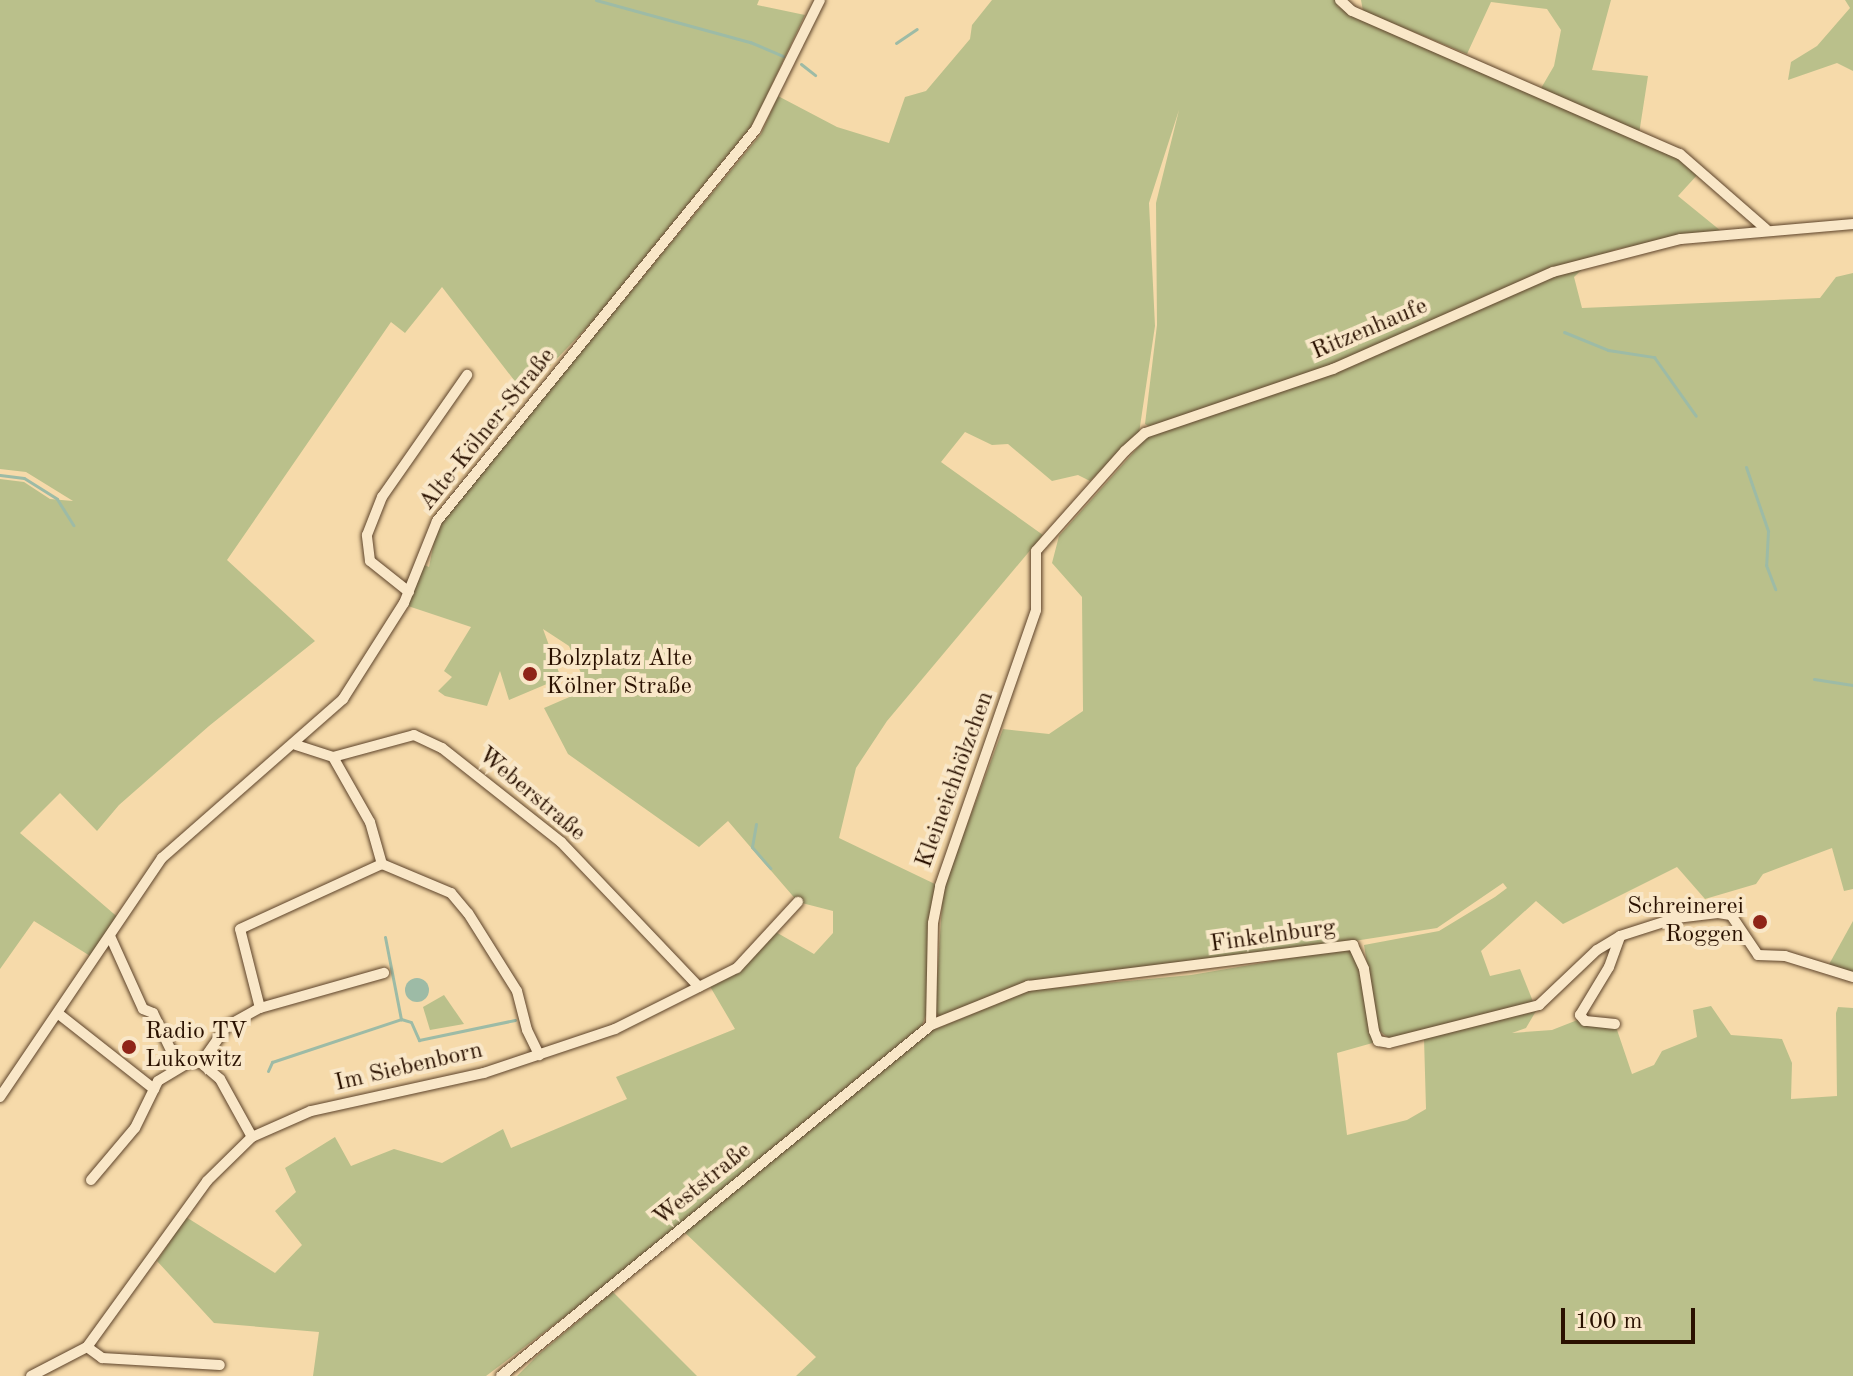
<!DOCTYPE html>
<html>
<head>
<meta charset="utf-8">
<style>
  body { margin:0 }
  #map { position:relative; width:1853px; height:1376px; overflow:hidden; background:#f6daaa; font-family:"Old Standard TT",serif }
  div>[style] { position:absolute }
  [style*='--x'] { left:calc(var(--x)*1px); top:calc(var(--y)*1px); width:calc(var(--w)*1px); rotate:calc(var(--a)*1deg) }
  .green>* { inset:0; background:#bac08b }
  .water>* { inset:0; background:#9dbba6 }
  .round { border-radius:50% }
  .stream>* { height:3px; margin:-1.5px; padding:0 1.5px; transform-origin:1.5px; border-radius:1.5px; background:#9dbba6 }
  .roads { filter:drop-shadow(0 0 2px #5d432a) drop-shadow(0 0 2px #5d432a) }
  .minor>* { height:10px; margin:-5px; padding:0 5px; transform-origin:5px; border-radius:5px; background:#f9e7c8 }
  .dots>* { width:22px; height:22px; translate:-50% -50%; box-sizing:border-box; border:4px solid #f9e7c8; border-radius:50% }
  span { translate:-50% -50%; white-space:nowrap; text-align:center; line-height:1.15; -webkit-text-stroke:8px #f9e7c8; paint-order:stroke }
  .street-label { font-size:24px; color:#2a1100 }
  .poi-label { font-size:24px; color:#2a1100 }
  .left { translate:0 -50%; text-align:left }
  .right { translate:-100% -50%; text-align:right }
  .scale { position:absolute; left:1561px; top:1308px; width:134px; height:36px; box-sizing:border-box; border:4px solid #2a1100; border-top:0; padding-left:10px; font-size:24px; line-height:28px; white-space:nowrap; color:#2a1100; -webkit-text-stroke:6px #f9e7c8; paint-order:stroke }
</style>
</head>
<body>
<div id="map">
  <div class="green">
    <div style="clip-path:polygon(0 0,759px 0,757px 5px,805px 15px,753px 124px,594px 320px,524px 393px,442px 287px,405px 333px,391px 322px,227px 560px,315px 641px,209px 726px,119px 805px,97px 831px,60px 793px,20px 833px,121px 920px,95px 959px,34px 921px,0 969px,0 479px,24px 482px,50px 499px,73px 501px,26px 472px,0 469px)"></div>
    <div style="clip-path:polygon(992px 0,1343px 0,1337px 6px,1352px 14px,1677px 157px,1699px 173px,1678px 196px,1721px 231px,1617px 249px,1592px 260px,1574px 277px,1582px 308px,1820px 298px,1836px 277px,1853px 273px,1853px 889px,1844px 891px,1832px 848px,1763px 874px,1756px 884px,1705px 899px,1677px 867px,1563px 924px,1536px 901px,1481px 951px,1490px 976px,1520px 969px,1534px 1004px,1391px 1040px,1377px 1029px,1364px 945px,1439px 931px,1495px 897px,1507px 888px,1503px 883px,1437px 928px,1189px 967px,1028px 983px,941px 1018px,935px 1012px,943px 889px,1003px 729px,1049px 734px,1083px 711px,1082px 597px,1052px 563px,1059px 536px,1148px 436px,1266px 391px,1150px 427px,1145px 424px,1157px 325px,1156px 203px,1179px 110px,1149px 203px,1155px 326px,1139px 433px,1090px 481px,1078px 475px,1052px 481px,1008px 444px,992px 445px,965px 432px,941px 462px,1043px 535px,887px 721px,856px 768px,839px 838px,937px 885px,926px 1015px,921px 1028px,891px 1058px,933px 1030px,1031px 990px,1191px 975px,1350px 948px,1358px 954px,1376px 1042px,1337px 1053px,1347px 1135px,1407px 1120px,1426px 1109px,1424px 1038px,1536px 1011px,1526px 1028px,1512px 1033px,1552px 1030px,1580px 1019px,1615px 1024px,1632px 1074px,1654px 1065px,1662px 1051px,1697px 1037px,1693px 1010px,1711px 1006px,1731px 1035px,1782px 1039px,1792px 1063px,1791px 1099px,1837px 1096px,1836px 1013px,1838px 1007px,1853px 1008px,1853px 1376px,796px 1376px,816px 1357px,681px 1229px,486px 1376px,313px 1376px,319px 1332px,214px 1323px,157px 1261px,186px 1217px,275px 1273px,302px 1245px,275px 1211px,296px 1192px,285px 1168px,335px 1137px,351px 1166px,394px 1149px,442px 1163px,503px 1129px,511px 1148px,627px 1099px,616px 1077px,735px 1029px,708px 983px,737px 968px,774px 931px,814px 954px,833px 933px,833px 911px,798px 902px,728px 821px,699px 847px,568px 754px,544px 708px,588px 689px,569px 646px,543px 629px,561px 678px,509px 700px,500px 671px,487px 706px,445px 696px,438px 691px,452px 677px,444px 671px,471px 627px,405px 605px,420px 563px,429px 567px,437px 526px,761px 134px,778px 96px,837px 127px,889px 143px,905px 97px,926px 91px,970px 39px,972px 25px)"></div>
    <div style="clip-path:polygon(1361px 0,1611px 0,1592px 70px,1648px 76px,1639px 134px,1540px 90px,1554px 66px,1561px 30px,1547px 9px,1491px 2px,1467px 54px,1363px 11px)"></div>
    <div style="clip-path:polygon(1845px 0,1853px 0,1853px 71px,1837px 63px,1788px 80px,1791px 62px,1817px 46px,1850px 8px)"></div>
    <div style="clip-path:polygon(1853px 921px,1853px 977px,1827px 968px)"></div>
    <div style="clip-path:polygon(444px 995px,464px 1024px,430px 1030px,423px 1007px)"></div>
    <div style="clip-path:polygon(613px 1292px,697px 1376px,517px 1376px,538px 1355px)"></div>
  </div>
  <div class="water">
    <div class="round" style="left:405px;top:978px;width:24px;height:24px"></div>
  </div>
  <div class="stream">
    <div style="--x:596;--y:0;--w:160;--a:15.3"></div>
    <div style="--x:750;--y:42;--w:36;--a:23"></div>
    <div style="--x:896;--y:43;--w:25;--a:-34"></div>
    <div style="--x:801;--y:64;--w:18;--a:38"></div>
    <div style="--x:1564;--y:332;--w:48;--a:22.2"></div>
    <div style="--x:1608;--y:350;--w:47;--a:8.7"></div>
    <div style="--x:1654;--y:357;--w:72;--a:54.6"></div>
    <div style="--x:1746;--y:467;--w:68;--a:71"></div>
    <div style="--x:1768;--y:531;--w:34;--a:93"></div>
    <div style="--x:1766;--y:565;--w:26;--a:69"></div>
    <div style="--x:0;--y:475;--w:24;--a:7"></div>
    <div style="--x:24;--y:478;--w:39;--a:32"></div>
    <div style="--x:57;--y:499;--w:31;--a:58"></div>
    <div style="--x:1814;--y:679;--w:39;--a:9"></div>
    <div style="--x:756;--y:824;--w:23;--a:100"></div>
    <div style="--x:752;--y:847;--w:28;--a:49"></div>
    <div style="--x:385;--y:937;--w:84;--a:79"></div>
    <div style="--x:268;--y:1071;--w:10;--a:-66"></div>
    <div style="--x:272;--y:1062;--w:136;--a:-18.4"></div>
    <div style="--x:401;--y:1019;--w:10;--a:17"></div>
    <div style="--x:411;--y:1022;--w:20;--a:66"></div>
    <div style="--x:419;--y:1040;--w:98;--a:-11.8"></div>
  </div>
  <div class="roads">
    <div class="minor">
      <div style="--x:1340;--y:0;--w:16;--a:43"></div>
      <div style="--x:1352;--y:11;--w:358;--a:23.6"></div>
      <div style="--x:1680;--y:154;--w:114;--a:41.1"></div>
      <div style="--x:409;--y:592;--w:50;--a:-141.5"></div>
      <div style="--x:370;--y:561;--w:26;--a:-97"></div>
      <div style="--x:367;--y:535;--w:41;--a:-68.5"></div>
      <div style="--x:382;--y:497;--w:149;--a:-55.1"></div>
      <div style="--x:296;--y:745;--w:39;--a:18"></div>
      <div style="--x:333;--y:757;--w:84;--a:-15.2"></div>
      <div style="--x:414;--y:735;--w:31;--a:25"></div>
      <div style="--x:442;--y:748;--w:152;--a:38.3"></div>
      <div style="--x:561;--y:842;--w:200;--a:46.4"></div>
      <div style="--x:333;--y:757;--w:75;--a:60.4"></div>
      <div style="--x:370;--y:822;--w:44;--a:74.1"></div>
      <div style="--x:382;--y:864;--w:75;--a:22.8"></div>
      <div style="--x:451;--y:893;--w:26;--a:50"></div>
      <div style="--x:468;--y:913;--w:92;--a:57.9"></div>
      <div style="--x:517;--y:991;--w:40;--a:75.6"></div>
      <div style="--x:527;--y:1030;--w:28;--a:64"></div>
      <div style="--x:110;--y:936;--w:80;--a:65.7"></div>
      <div style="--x:143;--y:1009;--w:11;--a:22"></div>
      <div style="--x:153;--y:1013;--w:58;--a:64.3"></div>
      <div style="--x:260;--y:1008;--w:129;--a:-15.8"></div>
      <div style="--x:60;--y:1015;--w:120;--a:38.2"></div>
      <div style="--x:1615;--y:1024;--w:30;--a:-174"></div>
      <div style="--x:1585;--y:1021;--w:8;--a:-130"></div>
      <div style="--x:1580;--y:1015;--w:56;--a:-58.9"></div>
      <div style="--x:1609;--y:967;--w:33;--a:-70"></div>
      <div style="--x:931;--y:1025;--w:102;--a:-88.9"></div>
      <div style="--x:933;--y:923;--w:38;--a:-79"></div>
      <div style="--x:940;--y:886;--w:292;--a:-70.8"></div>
      <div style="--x:1036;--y:610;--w:59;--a:-90"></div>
      <div style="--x:1036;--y:551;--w:134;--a:-48.3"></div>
      <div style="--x:1125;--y:451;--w:27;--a:-42"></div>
      <div style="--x:1145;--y:433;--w:199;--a:-18.8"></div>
      <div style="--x:1333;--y:369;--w:240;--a:-23.8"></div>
      <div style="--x:1553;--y:272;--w:132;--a:-14.5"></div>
      <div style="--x:1681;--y:239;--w:173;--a:-5"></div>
      <div style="--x:201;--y:1063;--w:45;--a:-54.9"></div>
      <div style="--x:227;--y:1026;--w:38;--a:-29"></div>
      <div style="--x:260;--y:1008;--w:81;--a:-104.2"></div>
      <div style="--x:240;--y:929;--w:156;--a:-24.6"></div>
      <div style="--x:0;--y:1097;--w:289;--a:-55.9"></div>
      <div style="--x:162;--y:858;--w:241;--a:-41.3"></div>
      <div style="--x:343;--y:699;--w:114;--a:-57.6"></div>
      <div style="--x:404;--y:603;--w:88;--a:-68.1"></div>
      <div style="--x:437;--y:521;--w:505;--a:-50.86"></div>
      <div style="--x:756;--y:129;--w:144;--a:-63.6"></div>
      <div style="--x:91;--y:1180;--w:68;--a:-49.8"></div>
      <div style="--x:135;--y:1128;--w:52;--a:-63.9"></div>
      <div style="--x:158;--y:1081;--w:37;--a:-31"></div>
      <div style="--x:190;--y:1062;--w:11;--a:5"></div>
      <div style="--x:201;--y:1063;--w:25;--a:40"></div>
      <div style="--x:220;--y:1079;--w:66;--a:61.1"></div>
      <div style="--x:87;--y:1347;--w:19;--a:36"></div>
      <div style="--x:102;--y:1358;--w:118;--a:3.4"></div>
      <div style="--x:31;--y:1376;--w:63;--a:-27.4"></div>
      <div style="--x:87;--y:1347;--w:205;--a:-54.1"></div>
      <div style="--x:207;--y:1181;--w:63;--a:-44.4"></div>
      <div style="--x:252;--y:1137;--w:64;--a:-23.8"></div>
      <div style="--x:311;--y:1111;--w:177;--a:-12.4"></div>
      <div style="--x:484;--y:1073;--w:138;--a:-18.6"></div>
      <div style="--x:615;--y:1029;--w:136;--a:-26.6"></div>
      <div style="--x:737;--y:968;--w:90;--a:-47.3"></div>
      <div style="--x:501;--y:1376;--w:555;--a:-39.22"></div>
      <div style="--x:931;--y:1025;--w:105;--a:-21.9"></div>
      <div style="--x:1028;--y:986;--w:328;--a:-7.2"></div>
      <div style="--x:1353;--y:945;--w:26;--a:65"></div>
      <div style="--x:1364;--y:969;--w:63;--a:80.8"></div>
      <div style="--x:1374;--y:1031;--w:11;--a:68"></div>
      <div style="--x:1378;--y:1041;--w:11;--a:10"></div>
      <div style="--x:1389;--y:1043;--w:155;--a:-14.2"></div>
      <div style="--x:1539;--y:1005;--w:80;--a:-43.5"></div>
      <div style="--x:1597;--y:950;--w:27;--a:-31"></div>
      <div style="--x:1620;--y:936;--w:59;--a:-17.8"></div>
      <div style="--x:1676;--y:918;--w:42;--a:-6.8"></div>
      <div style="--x:1718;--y:913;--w:13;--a:9"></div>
      <div style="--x:1731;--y:915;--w:48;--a:56"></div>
      <div style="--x:1758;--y:955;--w:27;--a:2"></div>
      <div style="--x:1785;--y:956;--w:71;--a:17.2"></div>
    </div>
  </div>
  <div class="dots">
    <div style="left:530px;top:674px;background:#8f2418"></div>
    <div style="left:1760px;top:922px;background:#8f2418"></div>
    <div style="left:129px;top:1047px;background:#8f2418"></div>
  </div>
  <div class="street-label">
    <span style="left:1370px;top:330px;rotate:-23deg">Ritzenhaufe</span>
    <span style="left:488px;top:430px;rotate:-51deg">Alte-Kölner-Straße</span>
    <span style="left:956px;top:780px;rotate:-70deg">Kleineichhölzchen</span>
    <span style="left:531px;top:795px;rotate:40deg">Weberstraße</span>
    <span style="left:1273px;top:937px;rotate:-8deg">Finkelnburg</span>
    <span style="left:409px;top:1068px;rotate:-13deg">Im Siebenborn</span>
    <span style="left:703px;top:1185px;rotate:-39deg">Weststraße</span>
  </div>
  <div class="poi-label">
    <span class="left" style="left:546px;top:674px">Bolzplatz Alte<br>Kölner Straße</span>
    <span class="right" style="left:1744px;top:922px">Schreinerei<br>Roggen</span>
    <span class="left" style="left:145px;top:1047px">Radio TV<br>Lukowitz</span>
  </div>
  <div class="scale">100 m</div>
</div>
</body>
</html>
